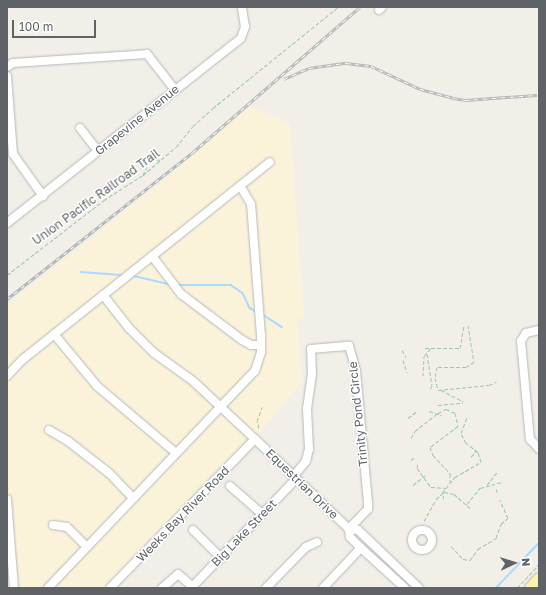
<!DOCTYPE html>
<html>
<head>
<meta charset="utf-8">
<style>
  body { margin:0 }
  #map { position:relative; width:546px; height:595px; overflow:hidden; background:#f1efe8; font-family:"Golos Text",sans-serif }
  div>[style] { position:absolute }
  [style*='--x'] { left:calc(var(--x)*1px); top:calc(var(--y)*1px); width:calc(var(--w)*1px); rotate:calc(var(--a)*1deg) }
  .sand>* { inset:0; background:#fbf3d9 }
  .stream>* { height:1.5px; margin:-0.75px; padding:0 0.75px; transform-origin:0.75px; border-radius:0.75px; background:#aadaff }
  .path>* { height:1px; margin-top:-0.5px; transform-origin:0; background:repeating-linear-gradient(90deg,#9cc7a9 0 4px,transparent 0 6px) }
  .roads { filter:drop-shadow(0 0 1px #b5b8bc) drop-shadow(0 0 1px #b5b8bc) }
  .minor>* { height:8px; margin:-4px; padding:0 4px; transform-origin:4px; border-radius:4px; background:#fff }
  .minor>.ring { margin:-4px; padding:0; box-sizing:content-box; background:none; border:8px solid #fff; border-radius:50% }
  .major>* { height:10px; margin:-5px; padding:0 5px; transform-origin:5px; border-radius:5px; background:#fff2af }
  .rail>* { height:3px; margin-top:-1.5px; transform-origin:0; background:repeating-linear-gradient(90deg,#fff 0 4.5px,#b6b7b8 0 9px); box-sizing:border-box; border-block:1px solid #b6b7b8 }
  span { translate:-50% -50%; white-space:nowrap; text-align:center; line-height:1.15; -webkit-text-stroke:3px #fff; paint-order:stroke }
  .street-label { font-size:12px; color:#5f6368 }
  .frame { position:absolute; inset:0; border:8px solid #5f6368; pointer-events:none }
  .north { position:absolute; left:494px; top:543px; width:40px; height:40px; -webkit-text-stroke:3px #fff; paint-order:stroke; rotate:86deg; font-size:11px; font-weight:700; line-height:16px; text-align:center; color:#5f6368 }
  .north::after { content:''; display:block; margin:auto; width:14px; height:18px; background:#5f6368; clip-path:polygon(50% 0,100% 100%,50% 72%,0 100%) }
  .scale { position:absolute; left:12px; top:20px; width:84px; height:18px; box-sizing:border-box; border:2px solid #5f6368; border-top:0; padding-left:5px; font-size:12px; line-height:14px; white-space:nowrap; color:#5f6368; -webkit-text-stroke:3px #fff; paint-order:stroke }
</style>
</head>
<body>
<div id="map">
  <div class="sand">
    <div style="clip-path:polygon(251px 106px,290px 124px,304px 317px,297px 317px,302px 382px,255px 439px,105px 588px,7px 588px,7px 305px,167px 177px)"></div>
  </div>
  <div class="stream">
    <div style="--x:81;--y:272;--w:40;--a:4.3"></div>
    <div style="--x:134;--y:276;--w:35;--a:13"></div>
    <div style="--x:180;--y:285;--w:51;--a:0"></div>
    <div style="--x:231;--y:285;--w:14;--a:34"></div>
    <div style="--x:243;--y:293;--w:17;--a:65"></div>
    <div style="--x:250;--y:308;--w:6;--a:31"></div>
    <div style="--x:262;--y:314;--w:24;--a:33"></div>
    <div style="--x:496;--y:588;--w:62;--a:-46.3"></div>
  </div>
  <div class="path">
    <div style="--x:143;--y:175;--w:17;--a:-66"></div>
    <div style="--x:150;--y:159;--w:11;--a:5"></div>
    <div style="--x:7;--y:275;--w:123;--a:-37.7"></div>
    <div style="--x:104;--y:200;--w:46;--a:-32.7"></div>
    <div style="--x:143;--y:175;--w:43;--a:-40.3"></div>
    <div style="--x:176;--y:147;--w:27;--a:-51"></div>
    <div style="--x:193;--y:126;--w:27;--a:-42"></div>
    <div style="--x:213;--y:108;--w:161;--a:-38.9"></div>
    <div style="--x:468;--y:325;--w:37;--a:81"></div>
    <div style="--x:474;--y:362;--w:9;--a:148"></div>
    <div style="--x:466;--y:367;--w:29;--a:180"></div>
    <div style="--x:437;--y:367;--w:11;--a:100"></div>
    <div style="--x:435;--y:378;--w:12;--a:76"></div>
    <div style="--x:438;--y:390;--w:51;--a:-5.6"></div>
    <div style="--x:489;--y:385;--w:8;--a:-23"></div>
    <div style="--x:425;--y:348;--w:35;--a:0"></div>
    <div style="--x:460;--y:348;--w:23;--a:-80"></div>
    <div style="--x:402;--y:350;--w:8;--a:60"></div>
    <div style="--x:427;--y:354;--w:31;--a:81"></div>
    <div style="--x:432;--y:385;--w:5;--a:112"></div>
    <div style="--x:403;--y:360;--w:13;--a:72"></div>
    <div style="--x:423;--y:376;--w:20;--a:-87"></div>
    <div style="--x:424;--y:356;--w:11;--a:-49"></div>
    <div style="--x:441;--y:390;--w:25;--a:27"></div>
    <div style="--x:438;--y:405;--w:25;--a:-5"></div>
    <div style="--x:429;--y:411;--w:13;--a:18"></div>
    <div style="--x:408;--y:418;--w:10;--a:-37"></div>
    <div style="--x:259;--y:428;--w:7;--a:-106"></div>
    <div style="--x:257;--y:421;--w:15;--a:-70"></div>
    <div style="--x:411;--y:438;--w:8;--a:-60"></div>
    <div style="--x:415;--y:431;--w:29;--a:-38"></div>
    <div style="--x:438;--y:413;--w:9;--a:-27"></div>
    <div style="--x:446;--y:409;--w:10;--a:24"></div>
    <div style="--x:455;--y:413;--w:13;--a:77"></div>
    <div style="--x:458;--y:426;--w:35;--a:143"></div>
    <div style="--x:430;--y:447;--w:9;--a:69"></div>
    <div style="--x:433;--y:455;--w:25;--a:47"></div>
    <div style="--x:450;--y:473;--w:9;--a:90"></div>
    <div style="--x:471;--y:457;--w:8;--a:-50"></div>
    <div style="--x:411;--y:460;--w:4;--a:-34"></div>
    <div style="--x:418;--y:464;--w:4;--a:104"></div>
    <div style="--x:417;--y:468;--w:24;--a:54"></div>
    <div style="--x:431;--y:487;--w:15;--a:4"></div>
    <div style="--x:413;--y:485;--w:16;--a:-38"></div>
    <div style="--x:487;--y:485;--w:16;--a:-52"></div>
    <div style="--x:496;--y:489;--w:3;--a:72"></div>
    <div style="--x:442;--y:493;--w:21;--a:-51"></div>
    <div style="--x:455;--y:477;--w:30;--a:-30"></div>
    <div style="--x:481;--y:462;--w:10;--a:-107"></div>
    <div style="--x:478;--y:452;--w:15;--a:-143"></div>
    <div style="--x:466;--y:443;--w:11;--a:-117"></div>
    <div style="--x:461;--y:433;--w:17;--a:-69"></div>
    <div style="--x:443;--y:499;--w:6;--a:-81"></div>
    <div style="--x:467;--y:504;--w:21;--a:-51"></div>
    <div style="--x:480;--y:488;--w:24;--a:-15"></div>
    <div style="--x:424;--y:521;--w:25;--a:-61"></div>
    <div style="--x:436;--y:499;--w:11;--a:-41"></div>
    <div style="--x:444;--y:492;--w:10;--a:11"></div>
    <div style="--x:454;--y:494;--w:21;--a:41"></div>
    <div style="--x:451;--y:546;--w:18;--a:47"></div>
    <div style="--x:463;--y:559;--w:7;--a:8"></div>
    <div style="--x:470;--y:560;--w:14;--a:-54"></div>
    <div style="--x:478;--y:549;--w:21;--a:-31"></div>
    <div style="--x:496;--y:538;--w:15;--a:-70"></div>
    <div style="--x:501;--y:524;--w:9;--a:-41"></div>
    <div style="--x:508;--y:518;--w:20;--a:-114"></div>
    <div style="--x:517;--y:588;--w:33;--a:-47"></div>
  </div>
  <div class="roads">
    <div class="minor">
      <div style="--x:379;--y:10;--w:4;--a:-45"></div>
      <div style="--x:7;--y:67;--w:7;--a:-34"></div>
      <div style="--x:13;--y:63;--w:134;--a:-3.8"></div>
      <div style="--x:147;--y:54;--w:46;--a:52.1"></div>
      <div style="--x:7;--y:76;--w:78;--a:85.6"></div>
      <div style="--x:13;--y:154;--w:52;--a:54.5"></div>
      <div style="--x:80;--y:128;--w:29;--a:52"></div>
      <div style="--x:7;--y:223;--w:298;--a:-38.3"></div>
      <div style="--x:241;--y:38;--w:12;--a:-70"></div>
      <div style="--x:245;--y:27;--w:20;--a:-99"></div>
      <div style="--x:152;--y:256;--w:48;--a:52.7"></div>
      <div style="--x:181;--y:294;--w:76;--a:37"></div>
      <div style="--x:242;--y:340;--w:10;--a:29"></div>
      <div style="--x:251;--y:345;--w:10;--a:0"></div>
      <div style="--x:103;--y:295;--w:42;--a:51.8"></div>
      <div style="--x:129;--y:328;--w:35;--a:45"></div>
      <div style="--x:154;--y:353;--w:48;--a:35.7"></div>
      <div style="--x:193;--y:381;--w:85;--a:43.1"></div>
      <div style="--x:255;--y:439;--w:130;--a:43.8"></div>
      <div style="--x:349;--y:529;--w:8;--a:83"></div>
      <div style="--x:350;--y:537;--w:16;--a:45"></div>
      <div style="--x:361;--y:548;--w:59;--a:42.3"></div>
      <div style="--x:539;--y:330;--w:13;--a:167"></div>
      <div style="--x:526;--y:333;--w:9;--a:122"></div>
      <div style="--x:521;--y:341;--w:98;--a:84.8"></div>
      <div style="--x:530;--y:439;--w:13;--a:48"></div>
      <div style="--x:54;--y:334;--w:67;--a:50.4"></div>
      <div style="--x:97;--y:386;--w:104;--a:40.3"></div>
      <div style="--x:7;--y:376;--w:22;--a:-47"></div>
      <div style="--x:22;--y:360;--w:317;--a:-38.6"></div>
      <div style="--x:49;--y:430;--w:22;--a:30"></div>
      <div style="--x:68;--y:441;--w:52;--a:38"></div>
      <div style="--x:109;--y:473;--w:35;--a:46"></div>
      <div style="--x:293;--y:477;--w:21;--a:-51"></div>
      <div style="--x:306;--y:461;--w:12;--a:-76"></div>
      <div style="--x:309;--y:449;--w:40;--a:-92.9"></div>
      <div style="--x:307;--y:409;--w:34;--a:-82"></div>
      <div style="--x:312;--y:375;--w:26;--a:-92"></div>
      <div style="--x:311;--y:349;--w:38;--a:-5"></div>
      <div style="--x:349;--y:346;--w:26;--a:74"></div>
      <div style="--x:356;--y:371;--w:134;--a:84.8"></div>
      <div style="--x:368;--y:504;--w:5;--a:90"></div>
      <div style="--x:368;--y:509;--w:28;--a:134"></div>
      <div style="--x:230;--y:486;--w:43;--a:41.2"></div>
      <div style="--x:7;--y:499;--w:89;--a:85.5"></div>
      <div style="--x:53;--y:525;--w:14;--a:8"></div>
      <div style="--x:67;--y:527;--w:28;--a:45"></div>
      <div style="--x:349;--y:529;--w:9;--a:6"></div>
      <div style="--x:358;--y:530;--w:84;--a:43.6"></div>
      <div class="ring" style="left:412px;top:530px;width:12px;height:12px"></div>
      <div style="--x:193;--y:530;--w:40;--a:45"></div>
      <div style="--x:192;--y:587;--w:150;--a:-46.1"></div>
      <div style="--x:48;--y:588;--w:300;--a:-46.4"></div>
      <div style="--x:255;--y:371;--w:20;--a:-72"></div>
      <div style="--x:261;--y:352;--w:16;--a:-90"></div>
      <div style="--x:261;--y:336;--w:132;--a:-94.3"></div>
      <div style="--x:251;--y:204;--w:21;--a:-121"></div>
      <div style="--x:110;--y:588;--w:208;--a:-45.8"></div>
      <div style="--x:162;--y:588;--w:21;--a:-41"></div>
      <div style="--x:178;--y:574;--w:21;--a:41"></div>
      <div style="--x:266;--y:588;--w:57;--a:-45.7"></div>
      <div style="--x:306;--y:547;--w:12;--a:-24"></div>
      <div style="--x:323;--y:588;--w:55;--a:-46.5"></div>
    </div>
    <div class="major">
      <div style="--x:530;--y:588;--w:13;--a:-48"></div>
    </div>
  </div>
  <div class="rail">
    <div style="--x:284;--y:79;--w:27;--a:-24"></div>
    <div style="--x:309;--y:68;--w:37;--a:-8"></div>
    <div style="--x:346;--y:63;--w:25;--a:7"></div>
    <div style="--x:371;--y:66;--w:54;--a:25.1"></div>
    <div style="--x:420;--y:89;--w:34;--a:15"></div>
    <div style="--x:453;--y:98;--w:12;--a:9"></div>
    <div style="--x:465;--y:100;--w:72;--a:-4"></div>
    <div style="--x:7;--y:299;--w:237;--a:-38.3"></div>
    <div style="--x:193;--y:152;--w:221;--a:-41"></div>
  </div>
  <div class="street-label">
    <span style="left:137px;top:120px;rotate:-39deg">Grapevine Avenue</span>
    <span style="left:96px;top:197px;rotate:-36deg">Union Pacific Railroad Trail</span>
    <span style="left:358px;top:414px;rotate:-96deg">Trinity Pond Circle</span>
    <span style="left:302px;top:484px;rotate:44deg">Equestrian Drive</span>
    <span style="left:183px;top:514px;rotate:-46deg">Weeks Bay River Road</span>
    <span style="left:244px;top:533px;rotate:-46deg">Big Lake Street</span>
  </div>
  <div class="frame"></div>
  <div class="north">N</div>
  <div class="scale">100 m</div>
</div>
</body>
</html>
